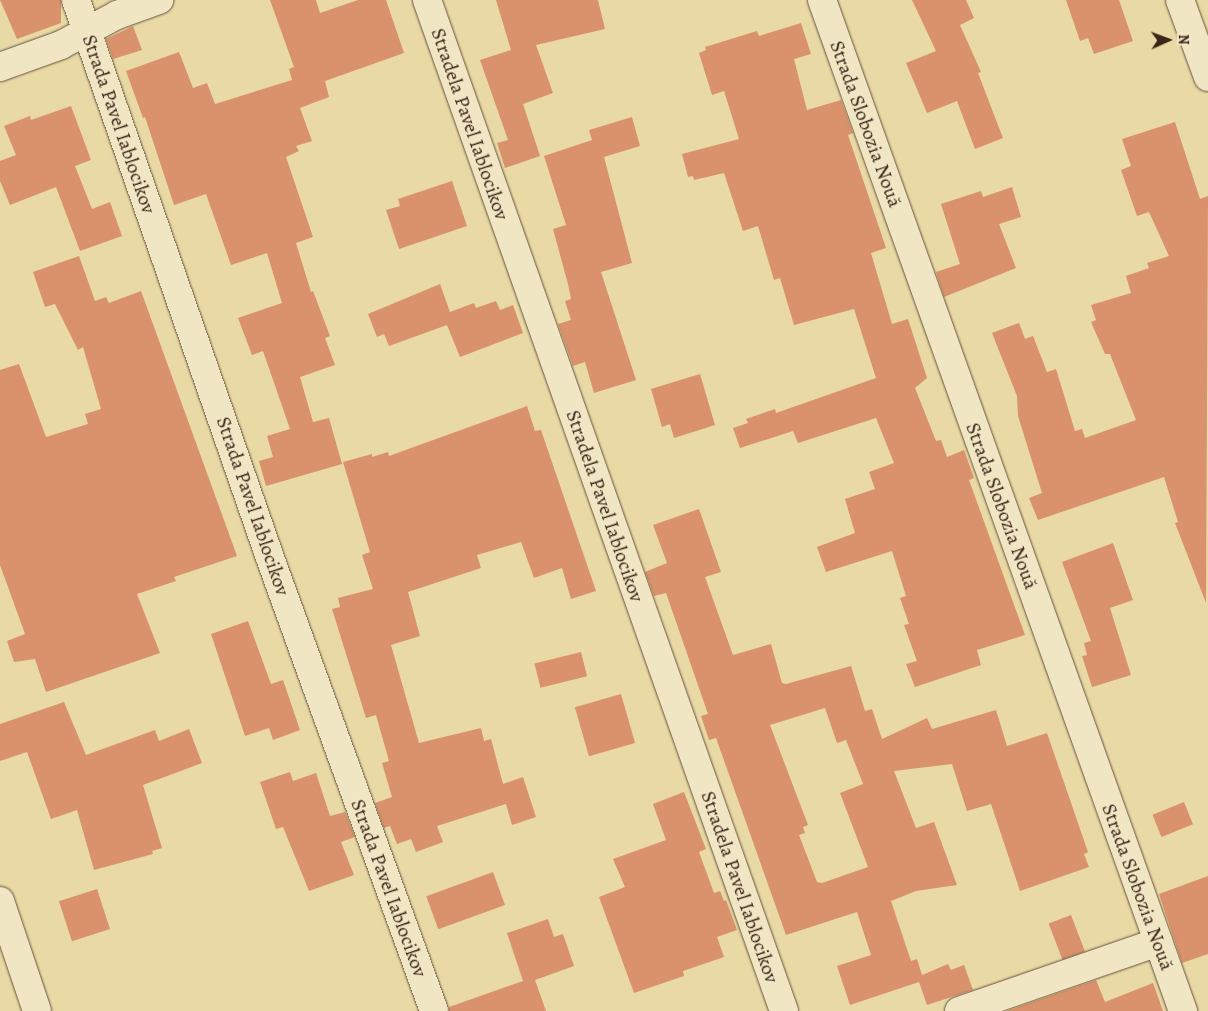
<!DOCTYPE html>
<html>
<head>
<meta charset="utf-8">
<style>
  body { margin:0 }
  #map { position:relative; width:1208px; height:1011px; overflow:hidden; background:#e9d9a5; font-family:Alegreya,serif }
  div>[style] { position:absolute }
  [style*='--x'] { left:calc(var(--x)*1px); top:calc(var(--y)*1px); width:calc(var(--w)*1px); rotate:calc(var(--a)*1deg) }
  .building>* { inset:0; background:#d9926b; transform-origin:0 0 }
  .roads { filter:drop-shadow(0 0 1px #66523e) drop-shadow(0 0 1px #66523e) }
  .minor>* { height:28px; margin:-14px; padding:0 14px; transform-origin:14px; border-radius:14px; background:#f1e6c4 }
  span { translate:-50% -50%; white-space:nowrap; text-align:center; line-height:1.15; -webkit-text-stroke:4px #f1e6c4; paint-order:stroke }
  .street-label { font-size:20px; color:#3b251b }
  .north { position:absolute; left:1143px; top:15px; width:50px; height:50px; -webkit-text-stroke:4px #f1e6c4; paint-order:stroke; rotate:88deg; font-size:14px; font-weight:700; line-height:20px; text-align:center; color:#3b251b }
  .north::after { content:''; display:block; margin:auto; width:18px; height:22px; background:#3b251b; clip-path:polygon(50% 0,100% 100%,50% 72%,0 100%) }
</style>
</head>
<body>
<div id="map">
  <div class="building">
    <div style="clip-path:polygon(0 0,61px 0,61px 23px,17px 39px)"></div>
    <div style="clip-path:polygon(270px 0,316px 0,320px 13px,358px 0,386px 0,404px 53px,325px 81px,329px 97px,300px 108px,312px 141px,296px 146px,299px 151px,286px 157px,313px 237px,296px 243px,311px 292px,313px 291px,330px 336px,325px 338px,335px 365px,300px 377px,313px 422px,329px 418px,342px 464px,266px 486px,259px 461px,273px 457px,267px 436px,290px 429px,263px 351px,252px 355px,238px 318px,282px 303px,267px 253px,231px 265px,206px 194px,174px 205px,145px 117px,143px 118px,126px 71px,179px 52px,193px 88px,207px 83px,215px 104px,292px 80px,289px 69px,294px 67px)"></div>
    <div style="clip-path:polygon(496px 0,598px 0,605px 29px,536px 45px,553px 93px,523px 104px,540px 156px,505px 168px,497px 143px,508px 140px,480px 60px,511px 50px)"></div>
    <div style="clip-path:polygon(912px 0,966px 0,974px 18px,960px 25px,981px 72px,978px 73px,1003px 138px,975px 149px,957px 101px,927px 113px,906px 63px,936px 51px)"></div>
    <div style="clip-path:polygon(1066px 0,1119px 0,1133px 41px,1094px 54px,1088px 38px,1080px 41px)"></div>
    <div style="clip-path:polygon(801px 23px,811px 54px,794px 59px,807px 110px,841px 100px,853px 133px,848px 135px,886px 248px,871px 253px,892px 324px,908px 319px,927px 378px,915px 388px,936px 441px,941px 440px,947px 457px,964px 450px,974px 478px,969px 480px,1025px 635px,977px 650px,981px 665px,915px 687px,906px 664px,917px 661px,904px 625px,909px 624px,900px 598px,906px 596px,892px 551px,826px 572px,817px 547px,855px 533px,845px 499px,875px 489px,869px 472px,894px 463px,876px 418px,798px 443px,793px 431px,740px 448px,733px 428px,748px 423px,746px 419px,775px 409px,776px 413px,876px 378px,854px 309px,794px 325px,780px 278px,774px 280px,758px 226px,743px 231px,724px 173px,694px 180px,693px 176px,688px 177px,682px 154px,739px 139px,724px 91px,712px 95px,699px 53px,706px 50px,705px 47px,757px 31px,759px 36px)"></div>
    <div style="clip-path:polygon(133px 26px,142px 50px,113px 59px,106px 39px)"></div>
    <div style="clip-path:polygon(71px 106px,91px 160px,75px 166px,92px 209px,110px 202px,122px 236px,80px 251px,56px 187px,10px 205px,0 181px,0 161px,16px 155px,4px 126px,30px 116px,31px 120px)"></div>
    <div style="clip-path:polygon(632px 117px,640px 146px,604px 157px,632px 263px,601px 272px,636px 380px,594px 393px,585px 362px,573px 366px,558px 324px,571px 320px,565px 301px,571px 299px,568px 284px,553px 229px,566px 225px,544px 156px,592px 140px,589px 130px)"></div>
    <div style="clip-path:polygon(1175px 122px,1200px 199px,1208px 196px,1206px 603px,1175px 523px,1178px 522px,1164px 477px,1038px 520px,1029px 498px,1042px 493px,1018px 416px,1017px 396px,992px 333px,1019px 323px,1025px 339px,1033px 336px,1047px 372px,1056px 369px,1075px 431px,1082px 429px,1085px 438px,1136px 420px,1110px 354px,1105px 354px,1091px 322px,1096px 320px,1091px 305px,1131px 293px,1126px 276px,1149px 268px,1147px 263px,1169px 256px,1149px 212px,1137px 216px,1121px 170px,1131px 166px,1122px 139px)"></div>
    <div style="clip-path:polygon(452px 181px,467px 226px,399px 249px,386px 210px,400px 206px,398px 199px)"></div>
    <div style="clip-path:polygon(1012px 187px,1021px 217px,999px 224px,1016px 268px,944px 297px,936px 272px,960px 264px,941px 204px,981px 191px,983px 197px)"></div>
    <div style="clip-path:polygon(79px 256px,95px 301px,106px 297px,109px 303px,141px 291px,237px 556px,174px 577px,176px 581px,137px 594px,160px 653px,46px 692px,35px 659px,14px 662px,7px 641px,25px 634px,0 565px,0 370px,19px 364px,46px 437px,88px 424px,85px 414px,101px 409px,83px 347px,78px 350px,55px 304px,45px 307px,33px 272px)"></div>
    <div style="clip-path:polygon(440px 284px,450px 312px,474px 303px,476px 308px,496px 301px,500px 310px,513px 305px,523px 333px,460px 357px,447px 325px,389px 346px,384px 334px,377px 337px,368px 314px)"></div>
    <div style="clip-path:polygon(700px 374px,715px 425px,674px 438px,670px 424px,662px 427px,651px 389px)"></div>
    <div style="clip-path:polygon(527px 406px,535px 431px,541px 430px,596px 591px,571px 599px,562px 568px,534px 578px,521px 542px,477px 555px,481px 568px,408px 592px,420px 636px,391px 645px,419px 743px,481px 728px,484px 741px,491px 739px,503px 784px,523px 777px,536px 817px,512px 825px,506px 804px,437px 826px,443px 842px,416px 852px,411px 839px,397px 844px,390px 826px,384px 828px,375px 803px,392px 797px,382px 763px,389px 761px,376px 715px,366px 718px,332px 609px,340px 607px,338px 598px,373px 589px,362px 555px,370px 552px,343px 462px,372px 454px,372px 457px,388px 452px,389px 456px)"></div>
    <div style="clip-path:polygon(evenodd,699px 509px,721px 572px,705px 577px,733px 655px,771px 644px,782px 683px,786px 684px,851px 666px,865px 711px,872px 709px,882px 739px,927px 718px,932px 729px,996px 710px,1007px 746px,1047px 733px,1088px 852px,1084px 854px,1089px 867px,1020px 891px,991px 804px,967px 811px,952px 764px,894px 771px,916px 828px,934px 822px,957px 885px,916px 891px,891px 901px,911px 961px,917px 959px,922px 975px,948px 964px,951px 970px,964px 965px,973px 990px,927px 1005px,919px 982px,850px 1005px,837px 966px,871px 955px,857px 912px,786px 935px,716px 738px,709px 740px,701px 716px,708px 714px,666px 593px,654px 596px,645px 572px,667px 563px,653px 525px,699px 509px,825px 708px,837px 743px,846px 740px,863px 784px,840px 793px,868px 867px,822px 883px,817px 882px,799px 835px,805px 833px,803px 827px,808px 825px,770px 725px,825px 708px)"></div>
    <div style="clip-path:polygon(1113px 543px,1133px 600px,1110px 608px,1131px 675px,1092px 687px,1082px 656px,1087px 655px,1084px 643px,1091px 641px,1062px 562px)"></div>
    <div style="clip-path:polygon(248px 621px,271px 684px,283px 680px,300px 730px,273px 740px,269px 728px,245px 736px,211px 634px)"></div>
    <div style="left:581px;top:652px;width:25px;height:48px;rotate:76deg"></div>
    <div style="left:621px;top:694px;width:51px;height:48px;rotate:74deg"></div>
    <div style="clip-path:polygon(64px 702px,86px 755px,155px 730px,159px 741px,189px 729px,202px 763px,143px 785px,162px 848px,152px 851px,153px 854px,94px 870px,77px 810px,51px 819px,27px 752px,0 761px,0 724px)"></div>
    <div style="clip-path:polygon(290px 772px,293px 781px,316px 773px,330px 816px,345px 812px,355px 837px,341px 842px,354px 875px,309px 891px,283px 827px,276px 829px,260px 782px)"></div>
    <div style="clip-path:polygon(684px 792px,706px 849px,699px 852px,714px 893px,720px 891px,724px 901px,726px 900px,737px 930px,717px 937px,724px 957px,683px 971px,684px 976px,634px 993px,599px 897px,625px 887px,613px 859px,666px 840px,653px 804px)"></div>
    <div style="left:1184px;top:802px;width:24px;height:34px;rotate:68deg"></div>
    <div style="left:493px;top:872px;width:35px;height:71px;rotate:70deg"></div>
    <div style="clip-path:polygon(1208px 876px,1208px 954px,1182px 963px,1159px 894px)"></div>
    <div style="left:97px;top:889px;width:42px;height:40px;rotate:72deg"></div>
    <div style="left:1071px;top:915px;width:39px;height:24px;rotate:69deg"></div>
    <div style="clip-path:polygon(548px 919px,554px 937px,563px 934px,574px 966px,535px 980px,546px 1011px,449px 1011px,449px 1007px,523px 981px,507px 933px)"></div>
    <div style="clip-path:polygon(1096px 980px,1105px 1002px,1153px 983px,1163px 1011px,1007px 1011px)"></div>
  </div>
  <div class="roads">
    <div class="minor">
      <div style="--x:76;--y:0;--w:588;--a:70.82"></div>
      <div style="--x:269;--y:555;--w:485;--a:70.1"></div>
      <div style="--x:427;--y:0;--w:1072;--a:70.55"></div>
      <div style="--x:822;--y:0;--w:1074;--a:70.35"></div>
      <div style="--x:1180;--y:0;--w:82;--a:70"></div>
      <div style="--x:0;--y:67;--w:65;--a:-19.8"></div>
      <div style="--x:61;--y:45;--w:64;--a:-28.2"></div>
      <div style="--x:117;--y:15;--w:45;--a:-19.7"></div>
      <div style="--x:0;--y:901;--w:116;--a:71.4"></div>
      <div style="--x:959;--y:1011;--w:211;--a:-19.1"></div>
    </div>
  </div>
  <div class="street-label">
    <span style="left:119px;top:124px;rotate:71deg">Strada Pavel Iablocikov</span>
    <span style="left:470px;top:124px;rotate:71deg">Stradela Pavel Iablocikov</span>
    <span style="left:866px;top:124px;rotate:70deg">Strada Slobozia Nouă</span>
    <span style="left:253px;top:506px;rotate:71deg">Strada Pavel Iablocikov</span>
    <span style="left:605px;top:506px;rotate:71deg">Stradela Pavel Iablocikov</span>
    <span style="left:1002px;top:506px;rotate:70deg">Strada Slobozia Nouă</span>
    <span style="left:740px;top:887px;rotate:71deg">Stradela Pavel Iablocikov</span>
    <span style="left:1138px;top:887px;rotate:70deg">Strada Slobozia Nouă</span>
    <span style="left:389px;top:888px;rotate:70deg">Strada Pavel Iablocikov</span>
  </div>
  <div class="north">N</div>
</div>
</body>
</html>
